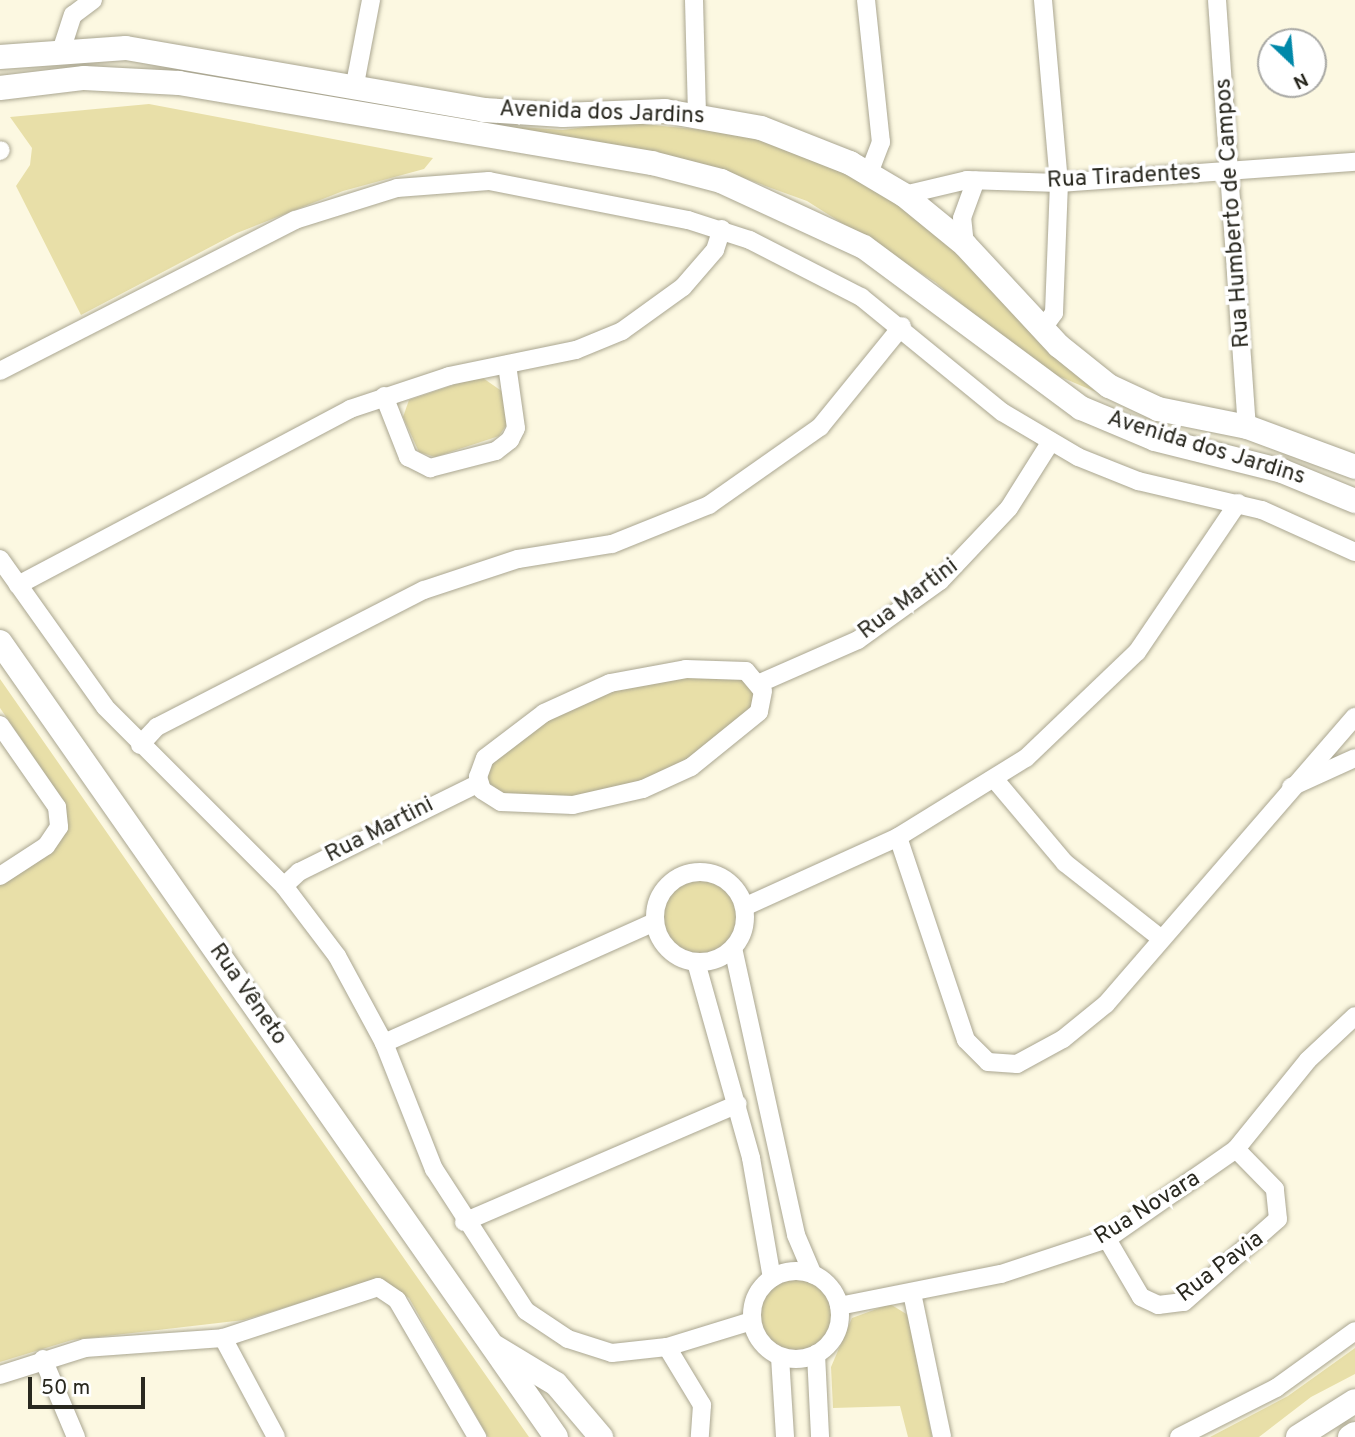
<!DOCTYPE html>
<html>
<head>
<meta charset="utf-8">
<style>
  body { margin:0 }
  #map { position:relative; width:1355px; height:1437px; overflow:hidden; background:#fcf8e1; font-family:Overpass,sans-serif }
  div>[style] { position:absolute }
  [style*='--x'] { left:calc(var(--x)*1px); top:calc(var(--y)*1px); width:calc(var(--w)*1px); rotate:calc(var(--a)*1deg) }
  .green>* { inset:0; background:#e8dfa8 }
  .round { border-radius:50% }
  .roads { filter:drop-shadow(0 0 2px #aaa691) drop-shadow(0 0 2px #aaa691) }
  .street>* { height:18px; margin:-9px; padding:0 9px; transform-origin:9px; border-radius:9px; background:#fff }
  .street>.ring { margin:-9px; padding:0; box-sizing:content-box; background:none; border:18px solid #fff; border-radius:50% }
  .secondary>* { height:24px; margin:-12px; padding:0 12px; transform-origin:12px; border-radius:12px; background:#fff }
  span { translate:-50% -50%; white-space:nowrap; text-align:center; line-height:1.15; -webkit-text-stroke:7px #fff; paint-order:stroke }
  .street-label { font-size:23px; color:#29281f }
  .north { position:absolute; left:1257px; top:28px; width:70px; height:70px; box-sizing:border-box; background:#fff; border:2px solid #a9a9a5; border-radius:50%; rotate:154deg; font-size:19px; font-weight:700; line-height:28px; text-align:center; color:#29281f }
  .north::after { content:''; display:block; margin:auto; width:24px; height:32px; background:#0088a9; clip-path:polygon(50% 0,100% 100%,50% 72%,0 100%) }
  .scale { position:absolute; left:28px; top:1377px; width:117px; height:32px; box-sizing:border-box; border:4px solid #29281f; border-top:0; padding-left:9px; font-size:21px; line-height:24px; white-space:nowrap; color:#29281f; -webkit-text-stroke:5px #fff; paint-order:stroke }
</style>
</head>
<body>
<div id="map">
  <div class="green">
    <div style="clip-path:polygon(149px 104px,433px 158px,424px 169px,343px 191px,237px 233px,81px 315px,16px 186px,30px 165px,32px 148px,10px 117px)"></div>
    <div style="clip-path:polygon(621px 122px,736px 133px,819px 159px,906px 207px,979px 273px,1040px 344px,1096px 392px,1035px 366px,935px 282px,807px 201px,741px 177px,489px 125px,563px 130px)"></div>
    <div style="clip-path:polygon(480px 376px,503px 392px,507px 424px,499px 436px,435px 457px,419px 452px,403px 417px,409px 400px)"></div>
    <div style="clip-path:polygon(686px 677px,743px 679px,755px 693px,752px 707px,687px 760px,640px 782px,572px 797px,503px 794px,487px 781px,491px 764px,548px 720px,612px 691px)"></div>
    <div style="clip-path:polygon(0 679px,275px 1074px,529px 1437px,488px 1437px,409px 1298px,378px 1279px,244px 1320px,72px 1340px,0 1362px,0 882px,67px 821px,61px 797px,0 708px)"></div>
    <div class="round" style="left:664px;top:881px;width:72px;height:72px"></div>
    <div class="round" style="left:761px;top:1280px;width:70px;height:70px"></div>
    <div style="clip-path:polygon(890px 1304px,908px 1315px,932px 1437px,908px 1437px,900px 1406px,833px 1408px,831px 1367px,852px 1318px)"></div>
    <div style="clip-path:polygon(1355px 1348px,1355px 1374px,1311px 1397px,1259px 1437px,1210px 1437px,1288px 1396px)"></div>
  </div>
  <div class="roads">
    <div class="street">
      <div style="--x:694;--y:0;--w:114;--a:88.5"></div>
      <div style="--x:866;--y:0;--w:143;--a:84"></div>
      <div style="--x:881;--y:142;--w:34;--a:111"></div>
      <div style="--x:1217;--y:0;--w:428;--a:86"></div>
      <div style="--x:62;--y:48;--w:35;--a:-72"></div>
      <div style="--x:73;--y:15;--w:25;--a:-37"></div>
      <div style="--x:355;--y:84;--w:86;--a:-79.2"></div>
      <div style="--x:0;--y:151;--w:1;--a:-45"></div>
      <div style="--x:904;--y:195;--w:65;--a:-13.4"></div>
      <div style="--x:967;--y:180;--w:92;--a:1.9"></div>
      <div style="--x:1059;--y:183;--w:297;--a:-4.1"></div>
      <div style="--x:965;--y:245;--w:27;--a:-96"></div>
      <div style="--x:962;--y:218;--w:40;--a:-69.8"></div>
      <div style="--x:1043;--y:328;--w:19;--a:-54"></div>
      <div style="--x:1054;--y:313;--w:130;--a:-87.8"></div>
      <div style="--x:1059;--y:183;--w:184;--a:-95"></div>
      <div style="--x:0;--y:371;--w:331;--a:-27.1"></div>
      <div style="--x:295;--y:220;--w:107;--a:-17.4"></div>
      <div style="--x:397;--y:188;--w:92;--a:-4.4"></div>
      <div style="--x:489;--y:181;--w:203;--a:11.1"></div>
      <div style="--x:688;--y:220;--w:65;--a:17.9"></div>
      <div style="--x:750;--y:240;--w:125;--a:27.2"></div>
      <div style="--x:861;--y:297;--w:182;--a:39.2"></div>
      <div style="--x:1002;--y:412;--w:88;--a:30.6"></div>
      <div style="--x:1078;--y:457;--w:65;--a:21.8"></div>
      <div style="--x:1138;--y:481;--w:127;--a:13.2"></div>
      <div style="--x:1262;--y:510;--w:102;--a:24.3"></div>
      <div style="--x:384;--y:396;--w:66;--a:68.5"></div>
      <div style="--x:408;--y:457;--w:25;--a:27"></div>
      <div style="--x:430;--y:468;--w:68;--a:-14.4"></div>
      <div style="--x:496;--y:451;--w:18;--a:-38"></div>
      <div style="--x:510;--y:440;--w:13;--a:-63"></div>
      <div style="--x:516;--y:428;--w:64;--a:-98.1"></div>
      <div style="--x:0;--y:559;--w:181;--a:54.6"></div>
      <div style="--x:105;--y:707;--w:253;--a:45"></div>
      <div style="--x:284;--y:886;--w:88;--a:52.9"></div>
      <div style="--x:337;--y:956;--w:99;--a:61.6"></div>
      <div style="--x:384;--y:1043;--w:136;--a:68.4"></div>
      <div style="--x:434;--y:1169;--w:169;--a:57.1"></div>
      <div style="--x:526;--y:1311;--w:50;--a:33.7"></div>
      <div style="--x:568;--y:1339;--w:46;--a:17.7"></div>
      <div style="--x:612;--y:1353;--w:55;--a:-6.2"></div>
      <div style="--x:667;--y:1347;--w:89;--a:-17"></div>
      <div style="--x:18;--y:585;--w:376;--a:-27.9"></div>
      <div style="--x:350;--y:409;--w:104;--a:-18.4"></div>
      <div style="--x:449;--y:376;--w:130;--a:-11.6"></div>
      <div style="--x:576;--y:350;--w:50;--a:-22.4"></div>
      <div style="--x:622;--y:331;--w:75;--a:-35.8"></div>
      <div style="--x:683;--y:287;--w:49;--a:-49.1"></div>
      <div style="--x:715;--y:250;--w:22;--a:-72"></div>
      <div style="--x:686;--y:669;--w:60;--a:1.9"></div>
      <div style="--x:746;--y:671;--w:26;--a:50"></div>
      <div style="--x:763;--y:691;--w:21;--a:101"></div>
      <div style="--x:759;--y:712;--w:87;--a:141"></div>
      <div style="--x:691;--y:767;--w:53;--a:155.4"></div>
      <div style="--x:643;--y:789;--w:72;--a:167.1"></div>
      <div style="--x:573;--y:805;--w:72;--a:-177.6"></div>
      <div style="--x:501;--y:802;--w:22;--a:-148"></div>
      <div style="--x:482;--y:790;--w:14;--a:-107"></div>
      <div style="--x:478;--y:777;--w:20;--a:-70"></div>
      <div style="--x:485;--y:758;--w:74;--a:-37.3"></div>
      <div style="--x:544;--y:713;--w:72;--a:-24.4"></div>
      <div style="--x:610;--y:683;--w:77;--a:-10.4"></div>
      <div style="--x:760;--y:683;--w:107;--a:-23.7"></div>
      <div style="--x:858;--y:640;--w:101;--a:-35.7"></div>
      <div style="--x:940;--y:581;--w:100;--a:-46.6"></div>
      <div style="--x:1009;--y:508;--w:77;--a:-57.8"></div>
      <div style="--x:0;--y:725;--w:100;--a:55.2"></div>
      <div style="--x:57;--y:807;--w:20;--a:84"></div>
      <div style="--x:59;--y:827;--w:23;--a:124"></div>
      <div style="--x:46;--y:846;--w:55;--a:146.9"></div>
      <div style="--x:140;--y:745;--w:25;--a:-47"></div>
      <div style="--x:157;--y:727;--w:300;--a:-27.2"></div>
      <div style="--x:424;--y:590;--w:99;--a:-18.3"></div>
      <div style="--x:518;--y:559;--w:95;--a:-9.1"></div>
      <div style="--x:612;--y:544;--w:105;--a:-21.9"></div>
      <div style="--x:709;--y:505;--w:136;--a:-35.1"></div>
      <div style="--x:820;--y:427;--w:130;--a:-50.9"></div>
      <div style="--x:996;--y:781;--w:107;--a:49.9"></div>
      <div style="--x:1065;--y:863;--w:120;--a:38.2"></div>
      <div style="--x:1291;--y:787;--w:70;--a:-24.4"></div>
      <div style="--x:898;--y:837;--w:214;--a:71.5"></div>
      <div style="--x:966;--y:1040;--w:31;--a:45"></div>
      <div style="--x:988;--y:1062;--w:29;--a:4"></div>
      <div style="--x:1017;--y:1064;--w:52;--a:-28.5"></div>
      <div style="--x:1063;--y:1039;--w:55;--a:-39.1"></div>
      <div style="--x:1106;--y:1004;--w:380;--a:-49.1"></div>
      <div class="ring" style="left:655px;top:872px;width:72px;height:72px"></div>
      <div style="--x:284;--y:886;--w:21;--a:-43"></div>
      <div style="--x:299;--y:872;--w:201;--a:-26.3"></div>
      <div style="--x:744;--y:907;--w:169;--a:-24.4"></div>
      <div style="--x:898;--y:837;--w:150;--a:-31.7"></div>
      <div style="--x:1026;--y:758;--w:153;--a:-43.7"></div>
      <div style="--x:1137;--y:652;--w:180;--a:-55.9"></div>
      <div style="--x:733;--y:948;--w:294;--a:77.6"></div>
      <div style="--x:796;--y:1235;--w:43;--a:67"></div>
      <div style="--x:696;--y:962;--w:204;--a:74.3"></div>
      <div style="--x:751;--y:1158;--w:122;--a:80.1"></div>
      <div style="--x:384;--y:1043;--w:296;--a:-24.1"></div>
      <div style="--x:464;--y:1222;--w:298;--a:-23.3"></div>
      <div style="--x:1107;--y:1239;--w:67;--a:59.6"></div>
      <div style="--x:1141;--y:1297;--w:19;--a:25"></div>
      <div style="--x:1158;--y:1305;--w:26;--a:-7"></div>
      <div style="--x:1184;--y:1302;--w:125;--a:-41.4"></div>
      <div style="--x:1278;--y:1219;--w:30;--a:-96"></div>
      <div style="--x:1275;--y:1189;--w:56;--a:-134.3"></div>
      <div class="ring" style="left:752px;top:1271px;width:70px;height:70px"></div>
      <div style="--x:912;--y:1293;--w:147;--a:78.2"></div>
      <div style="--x:839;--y:1306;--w:165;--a:-11.2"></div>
      <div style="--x:1001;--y:1274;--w:112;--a:-18.3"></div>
      <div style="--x:1107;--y:1239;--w:157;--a:-34.9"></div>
      <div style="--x:1236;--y:1149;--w:114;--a:-51"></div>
      <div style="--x:1308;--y:1060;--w:64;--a:-43.1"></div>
      <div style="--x:223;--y:1338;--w:112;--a:61.8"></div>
      <div style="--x:667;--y:1347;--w:68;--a:58.9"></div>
      <div style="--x:702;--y:1405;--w:32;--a:94"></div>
      <div style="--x:816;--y:1354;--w:83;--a:87.2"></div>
      <div style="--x:780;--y:1357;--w:80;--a:86.4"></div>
      <div style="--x:43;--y:1359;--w:85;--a:67.1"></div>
      <div style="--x:0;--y:1375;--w:89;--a:-17.6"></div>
      <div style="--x:85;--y:1348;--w:138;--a:-4.1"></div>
      <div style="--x:223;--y:1338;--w:163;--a:-18.2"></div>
      <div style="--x:378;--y:1287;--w:23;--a:34"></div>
      <div style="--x:397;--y:1300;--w:159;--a:59.7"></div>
      <div style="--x:1179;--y:1437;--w:109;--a:-26.8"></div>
      <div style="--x:1276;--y:1388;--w:97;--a:-35.8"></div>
    </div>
    <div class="secondary">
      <div style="--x:0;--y:57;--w:126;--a:-4.1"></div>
      <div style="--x:126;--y:48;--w:363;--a:9.8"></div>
      <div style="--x:484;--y:110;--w:79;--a:3.6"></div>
      <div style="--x:563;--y:115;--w:102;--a:-2.2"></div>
      <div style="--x:665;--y:111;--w:97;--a:10"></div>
      <div style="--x:761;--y:128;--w:96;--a:21.5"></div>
      <div style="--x:850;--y:163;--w:63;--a:30.7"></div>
      <div style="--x:904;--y:195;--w:79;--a:39.3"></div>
      <div style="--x:965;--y:245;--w:138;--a:47.1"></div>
      <div style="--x:1059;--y:346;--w:64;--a:38.7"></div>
      <div style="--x:1109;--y:386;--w:54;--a:25.1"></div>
      <div style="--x:1158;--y:409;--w:91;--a:11.4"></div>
      <div style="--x:1247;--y:427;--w:115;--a:20.3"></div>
      <div style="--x:0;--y:88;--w:85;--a:-6.8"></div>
      <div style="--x:84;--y:78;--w:95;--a:3"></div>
      <div style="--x:179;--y:83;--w:480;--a:9.6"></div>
      <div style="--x:652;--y:163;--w:71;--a:14.6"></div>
      <div style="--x:721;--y:181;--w:157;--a:24.8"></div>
      <div style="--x:864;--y:247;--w:270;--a:36.6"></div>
      <div style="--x:1081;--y:408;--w:80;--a:22.7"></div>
      <div style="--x:1155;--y:439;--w:131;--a:14.1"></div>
      <div style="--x:1282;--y:471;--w:79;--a:22.3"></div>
      <div style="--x:0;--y:642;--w:970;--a:55.03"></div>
      <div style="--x:495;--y:1347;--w:71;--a:31.2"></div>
      <div style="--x:556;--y:1384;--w:70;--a:49.7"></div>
      <div style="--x:1298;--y:1437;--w:67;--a:-32.3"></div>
      <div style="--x:1350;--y:1437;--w:6;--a:-31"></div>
    </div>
  </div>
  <div class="street-label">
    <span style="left:602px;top:114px;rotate:2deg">Avenida dos Jardins</span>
    <span style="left:1124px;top:178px;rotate:-3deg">Rua Tiradentes</span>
    <span style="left:1234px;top:213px;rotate:-94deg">Rua Humberto de Campos</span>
    <span style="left:1206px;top:449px;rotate:17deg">Avenida dos Jardins</span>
    <span style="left:909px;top:600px;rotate:-37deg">Rua Martini</span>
    <span style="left:380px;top:831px;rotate:-27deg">Rua Martini</span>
    <span style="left:247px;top:995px;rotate:55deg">Rua Vêneto</span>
    <span style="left:1148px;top:1209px;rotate:-32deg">Rua Novara</span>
    <span style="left:1221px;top:1268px;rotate:-37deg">Rua Pavia</span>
  </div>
  <div class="north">N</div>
  <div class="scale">50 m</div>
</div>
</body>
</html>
